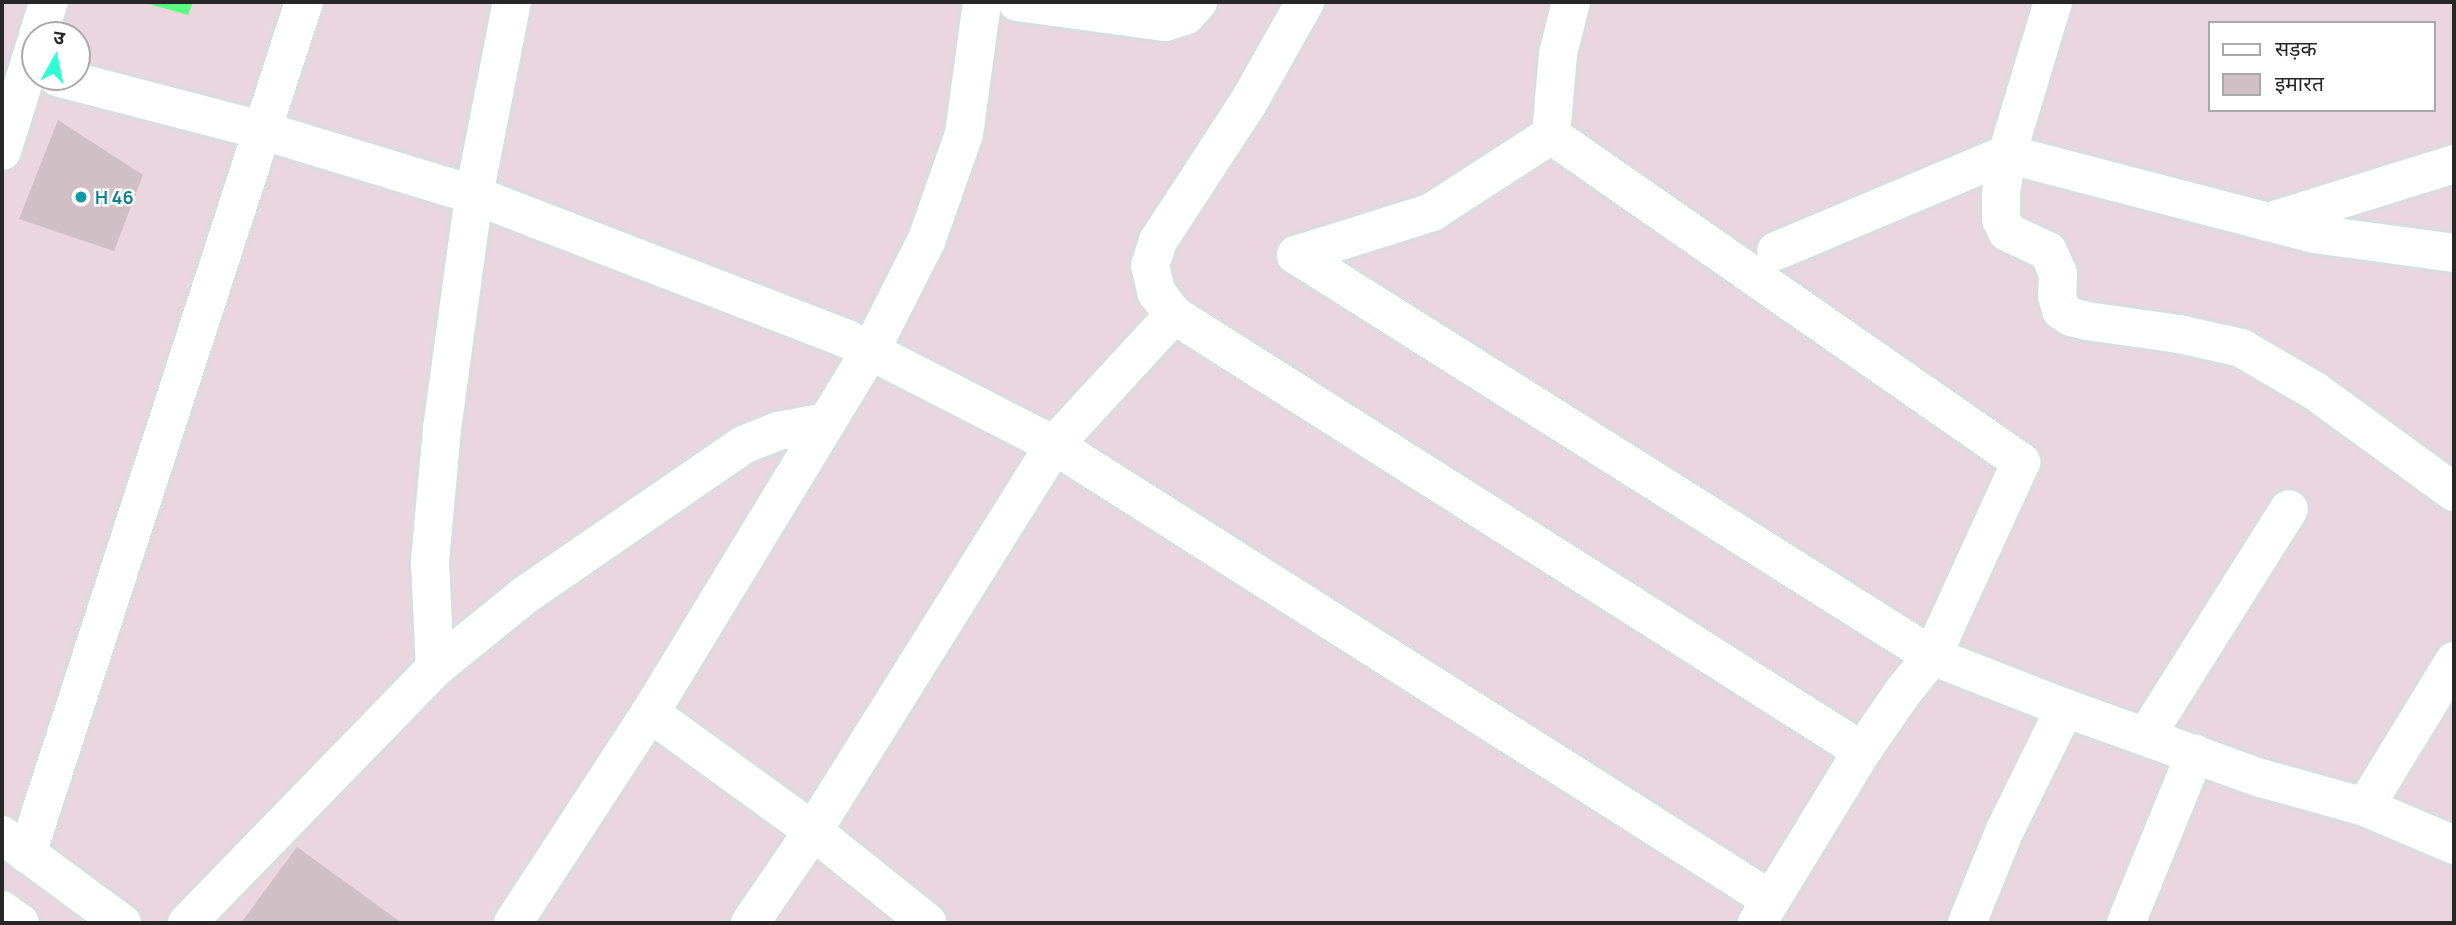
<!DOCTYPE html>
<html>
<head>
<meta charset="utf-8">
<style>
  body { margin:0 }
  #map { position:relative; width:2456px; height:925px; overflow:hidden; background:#ebd6e0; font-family:Manrope,"Noto Sans Devanagari",sans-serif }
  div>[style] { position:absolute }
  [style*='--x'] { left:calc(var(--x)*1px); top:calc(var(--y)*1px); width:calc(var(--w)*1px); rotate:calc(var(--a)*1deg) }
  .water>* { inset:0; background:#5cfb82 }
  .building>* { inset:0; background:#d0bfc5 }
  .roads { filter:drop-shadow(0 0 2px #cbe2dd) drop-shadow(0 0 2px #cbe2dd) }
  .minor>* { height:38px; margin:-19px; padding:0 19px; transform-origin:19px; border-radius:19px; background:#fff }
  .dots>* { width:19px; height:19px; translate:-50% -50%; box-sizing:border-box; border:4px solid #fff; border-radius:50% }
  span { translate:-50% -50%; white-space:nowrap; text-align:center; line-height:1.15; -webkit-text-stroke:5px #fff; paint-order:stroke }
  .culture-label { font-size:18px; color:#0d838f; font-weight:700 }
  .left { translate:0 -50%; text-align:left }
  .frame { position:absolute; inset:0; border:4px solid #272727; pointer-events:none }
  .legend { position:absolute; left:2208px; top:21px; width:228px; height:91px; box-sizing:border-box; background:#fff; border:2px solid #a9a9a9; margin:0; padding:9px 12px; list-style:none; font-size:21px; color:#272727 }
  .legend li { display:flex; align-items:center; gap:14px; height:35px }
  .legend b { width:35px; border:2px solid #a9a9a9 }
  .north { position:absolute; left:21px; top:21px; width:70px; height:70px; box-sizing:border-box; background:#fff; border:2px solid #a9a9a9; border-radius:50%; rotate:9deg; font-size:19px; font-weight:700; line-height:28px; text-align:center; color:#272727 }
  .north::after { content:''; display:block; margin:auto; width:24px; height:32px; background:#2fffd4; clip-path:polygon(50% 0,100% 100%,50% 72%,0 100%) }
</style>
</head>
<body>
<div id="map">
  <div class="water">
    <div style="clip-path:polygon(142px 2px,193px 2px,188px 15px)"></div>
  </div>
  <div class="building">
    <div style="clip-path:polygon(58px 120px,143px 175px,114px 251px,19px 219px)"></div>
    <div style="clip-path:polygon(297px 847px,402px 923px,241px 923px)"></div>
  </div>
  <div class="roads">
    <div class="minor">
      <div style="--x:1017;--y:2;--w:149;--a:7.7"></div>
      <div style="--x:1165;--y:22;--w:21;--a:-17"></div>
      <div style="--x:1185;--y:16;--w:19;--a:-47"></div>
      <div style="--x:1305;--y:2;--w:116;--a:119.4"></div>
      <div style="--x:1248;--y:103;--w:165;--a:123.1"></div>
      <div style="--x:1158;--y:241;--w:25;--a:108"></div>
      <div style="--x:1150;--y:265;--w:28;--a:77"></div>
      <div style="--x:1156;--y:292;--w:29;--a:52"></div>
      <div style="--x:1174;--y:315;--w:815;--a:32.36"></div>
      <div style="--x:2053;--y:2;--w:159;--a:106.8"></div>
      <div style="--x:2007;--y:154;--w:38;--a:99"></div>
      <div style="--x:2001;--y:192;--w:27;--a:90"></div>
      <div style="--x:2001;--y:219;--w:14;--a:65"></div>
      <div style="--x:2007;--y:232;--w:45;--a:24.9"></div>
      <div style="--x:2048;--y:251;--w:24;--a:66"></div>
      <div style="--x:2058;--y:273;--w:23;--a:92"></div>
      <div style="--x:2057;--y:296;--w:15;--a:74"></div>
      <div style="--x:2061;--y:310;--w:12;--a:35"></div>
      <div style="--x:2071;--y:317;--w:16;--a:14"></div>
      <div style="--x:2087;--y:321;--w:93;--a:8"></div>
      <div style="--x:2179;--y:334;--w:64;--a:12.7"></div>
      <div style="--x:2241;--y:348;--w:86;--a:30.2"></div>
      <div style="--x:2315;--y:391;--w:172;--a:36"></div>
      <div style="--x:38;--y:35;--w:35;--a:-72"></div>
      <div style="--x:57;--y:77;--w:214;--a:14.6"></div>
      <div style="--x:264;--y:131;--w:220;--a:16.9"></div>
      <div style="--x:474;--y:195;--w:400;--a:21.1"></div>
      <div style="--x:847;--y:339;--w:233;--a:27.1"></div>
      <div style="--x:1054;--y:445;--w:849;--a:32.4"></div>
      <div style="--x:1551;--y:135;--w:81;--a:-85.1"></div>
      <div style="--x:1558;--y:54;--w:54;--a:-76"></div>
      <div style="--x:2;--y:151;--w:110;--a:-72.6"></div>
      <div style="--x:2268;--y:222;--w:195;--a:-17.3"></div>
      <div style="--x:1776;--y:251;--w:251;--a:-22.8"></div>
      <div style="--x:2007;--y:154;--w:317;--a:14.6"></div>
      <div style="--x:2314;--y:234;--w:141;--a:7.7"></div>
      <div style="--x:1296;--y:255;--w:143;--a:-17.5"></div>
      <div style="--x:1432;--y:212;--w:142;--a:-32.9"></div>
      <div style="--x:1551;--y:135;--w:573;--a:34.83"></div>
      <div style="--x:2021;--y:462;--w:213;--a:114.6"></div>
      <div style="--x:1932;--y:656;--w:46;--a:128.9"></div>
      <div style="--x:1903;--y:692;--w:72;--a:124.8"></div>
      <div style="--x:1862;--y:751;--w:202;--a:121.4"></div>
      <div style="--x:1296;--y:255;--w:752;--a:32.23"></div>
      <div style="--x:1932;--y:656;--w:143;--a:21.4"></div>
      <div style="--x:2065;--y:708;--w:208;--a:19.7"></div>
      <div style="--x:2261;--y:778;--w:108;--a:15.6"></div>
      <div style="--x:2365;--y:807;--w:97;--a:23.1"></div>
      <div style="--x:435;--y:668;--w:107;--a:-92.7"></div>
      <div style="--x:430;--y:561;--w:133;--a:-84.8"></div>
      <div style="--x:442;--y:429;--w:236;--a:-82.2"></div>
      <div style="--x:474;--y:195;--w:197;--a:-78.9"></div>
      <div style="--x:650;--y:713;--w:201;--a:35.9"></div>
      <div style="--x:813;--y:831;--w:147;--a:38.7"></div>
      <div style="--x:2146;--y:736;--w:268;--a:-57.8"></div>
      <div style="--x:2365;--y:807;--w:171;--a:-58.6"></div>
      <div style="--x:2;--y:835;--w:149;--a:36.3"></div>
      <div style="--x:27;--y:854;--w:896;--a:-71.99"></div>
      <div style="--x:2;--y:910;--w:22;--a:36"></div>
      <div style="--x:187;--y:923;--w:356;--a:-45.8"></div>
      <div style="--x:435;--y:668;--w:116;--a:-39"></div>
      <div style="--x:525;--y:595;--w:265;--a:-34.5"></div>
      <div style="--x:743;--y:445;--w:38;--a:-22"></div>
      <div style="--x:778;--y:431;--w:50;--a:-10.4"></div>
      <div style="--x:513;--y:923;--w:251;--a:-56.9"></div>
      <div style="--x:650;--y:713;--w:425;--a:-58.7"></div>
      <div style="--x:871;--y:350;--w:124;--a:-63.2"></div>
      <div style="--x:927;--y:239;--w:111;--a:-70.6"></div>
      <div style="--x:964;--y:134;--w:133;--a:-82.2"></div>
      <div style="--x:750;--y:923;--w:112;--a:-55.6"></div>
      <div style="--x:813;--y:831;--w:455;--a:-58"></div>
      <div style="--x:1054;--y:445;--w:177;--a:-47.3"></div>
      <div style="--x:1967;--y:923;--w:100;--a:-67.8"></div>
      <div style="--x:2005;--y:830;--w:136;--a:-63.8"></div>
      <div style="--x:2126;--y:923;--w:183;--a:-67.8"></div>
    </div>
  </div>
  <div class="dots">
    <div style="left:81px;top:197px;background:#0f9aa8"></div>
  </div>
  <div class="culture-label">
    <span class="left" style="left:95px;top:197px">H 46</span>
  </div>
  <div class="frame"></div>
  <ul class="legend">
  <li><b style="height:9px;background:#fff"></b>सड़क</li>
  <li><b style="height:19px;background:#d0bfc5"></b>इमारत</li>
  </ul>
  <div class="north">उ</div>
</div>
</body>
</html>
